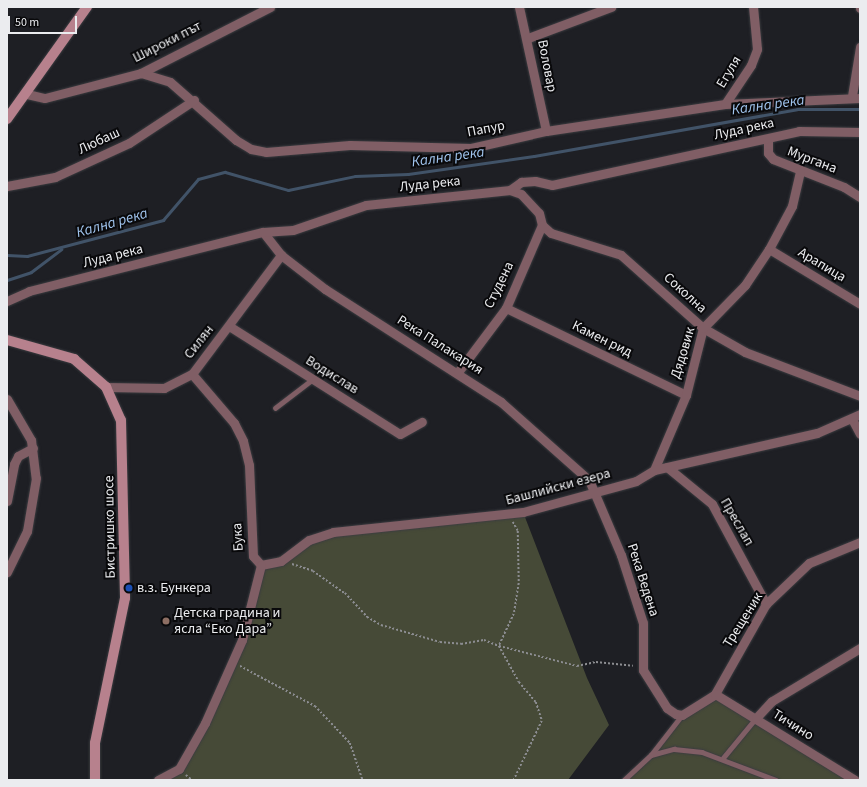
<!DOCTYPE html>
<html>
<head>
<meta charset="utf-8">
<style>
  body { margin:0 }
  #map { position:relative; width:867px; height:787px; overflow:hidden; background:#1e1f24; font-family:"Source Sans 3",sans-serif }
  div>[style] { position:absolute }
  [style*='--x'] { left:calc(var(--x)*1px); top:calc(var(--y)*1px); width:calc(var(--w)*1px); rotate:calc(var(--a)*1deg) }
  .green>* { inset:0; background:#464a37 }
  .stream>* { height:3px; margin:-1.5px; padding:0 1.5px; transform-origin:1.5px; border-radius:1.5px; background:#415368 }
  .path>* { height:1.5px; margin-top:-0.75px; transform-origin:0; background:repeating-linear-gradient(90deg,#8c8d91 0 2px,transparent 0 4px) }
  .roads { filter:drop-shadow(0 0 1px #3b3c40) drop-shadow(0 0 1px #3b3c40) }
  .lane>* { height:4.5px; margin:-2.25px; padding:0 2.25px; transform-origin:2.25px; border-radius:2.25px; background:#805e65 }
  .street>* { height:9px; margin:-4.5px; padding:0 4.5px; transform-origin:4.5px; border-radius:4.5px; background:#805e65 }
  .secondary>* { height:10px; margin:-5px; padding:0 5px; transform-origin:5px; border-radius:5px; background:#b7818d }
  .dots>* { width:11px; height:11px; translate:-50% -50%; box-sizing:border-box; border:2px solid #09090b; border-radius:50% }
  span { translate:-50% -50%; white-space:nowrap; text-align:center; line-height:1.15; -webkit-text-stroke:4px #09090b; paint-order:stroke }
  .street-label { font-size:14px; color:#ebecef }
  .poi-label { font-size:14px; color:#ebecef }
  .left { translate:0 -50%; text-align:left }
  .water-label { font-size:15px; color:#a1c5ef; font-style:italic }
  .frame { position:absolute; inset:0; border:8px solid #ebecef; pointer-events:none }
  .scale { position:absolute; left:8px; top:16px; width:69px; height:18px; box-sizing:border-box; border:2px solid #ebecef; border-top:0; padding-left:5px; font-size:12px; line-height:14px; white-space:nowrap; color:#ebecef; -webkit-text-stroke:3px #09090b; paint-order:stroke }
</style>
</head>
<body>
<div id="map">
  <div class="green">
    <div style="clip-path:polygon(523px 512px,587px 678px,609px 725px,568px 780px,158px 780px,179px 769px,233px 662px,261px 565px,333px 532px)"></div>
    <div style="clip-path:polygon(715px 694px,855px 780px,624px 780px,651px 755px,682px 715px)"></div>
  </div>
  <div class="stream">
    <div style="--x:7;--y:255;--w:20;--a:3"></div>
    <div style="--x:27;--y:256;--w:141;--a:-14.8"></div>
    <div style="--x:163;--y:220;--w:54;--a:-49.5"></div>
    <div style="--x:198;--y:179;--w:28;--a:-15"></div>
    <div style="--x:225;--y:172;--w:66;--a:15.9"></div>
    <div style="--x:288;--y:190;--w:68;--a:-11.8"></div>
    <div style="--x:355;--y:176;--w:53;--a:-2.2"></div>
    <div style="--x:408;--y:174;--w:127;--a:-8.1"></div>
    <div style="--x:534;--y:156;--w:267;--a:-10.1"></div>
    <div style="--x:797;--y:109;--w:63;--a:0"></div>
    <div style="--x:7;--y:280;--w:25;--a:-18"></div>
    <div style="--x:31;--y:272;--w:38;--a:-37"></div>
  </div>
  <div class="path">
    <div style="--x:513;--y:522;--w:10;--a:61"></div>
    <div style="--x:518;--y:531;--w:52;--a:88.9"></div>
    <div style="--x:519;--y:583;--w:31;--a:99"></div>
    <div style="--x:514;--y:614;--w:35;--a:115"></div>
    <div style="--x:499;--y:646;--w:81;--a:14.4"></div>
    <div style="--x:577;--y:666;--w:19;--a:-12"></div>
    <div style="--x:596;--y:662;--w:37;--a:6"></div>
    <div style="--x:292;--y:564;--w:22;--a:18"></div>
    <div style="--x:313;--y:571;--w:39;--a:35"></div>
    <div style="--x:345;--y:593;--w:33;--a:47"></div>
    <div style="--x:367;--y:617;--w:16;--a:30"></div>
    <div style="--x:381;--y:625;--w:61;--a:16.1"></div>
    <div style="--x:440;--y:642;--w:21;--a:5"></div>
    <div style="--x:461;--y:644;--w:23;--a:-10"></div>
    <div style="--x:484;--y:640;--w:16;--a:22"></div>
    <div style="--x:499;--y:646;--w:41;--a:60.9"></div>
    <div style="--x:519;--y:682;--w:26;--a:50"></div>
    <div style="--x:536;--y:702;--w:20;--a:72"></div>
    <div style="--x:542;--y:721;--w:65;--a:115.4"></div>
    <div style="--x:240;--y:666;--w:85;--a:28.1"></div>
    <div style="--x:315;--y:706;--w:51;--a:46.6"></div>
    <div style="--x:350;--y:743;--w:39;--a:71"></div>
    <div style="--x:186;--y:775;--w:8;--a:40"></div>
  </div>
  <div class="roads">
    <div class="lane">
      <div style="--x:275;--y:408;--w:48;--a:-37.3"></div>
      <div style="--x:651;--y:755;--w:24;--a:-15"></div>
      <div style="--x:674;--y:749;--w:28;--a:6"></div>
      <div style="--x:702;--y:752;--w:79;--a:20.7"></div>
      <div style="--x:723;--y:758;--w:52;--a:-50.5"></div>
      <div style="--x:624;--y:780;--w:37;--a:-43"></div>
      <div style="--x:651;--y:755;--w:51;--a:-52.2"></div>
    </div>
    <div class="street">
      <div style="--x:519;--y:7;--w:127;--a:77.7"></div>
      <div style="--x:860;--y:7;--w:1;--a:90"></div>
      <div style="--x:528;--y:38;--w:89;--a:-20.5"></div>
      <div style="--x:141;--y:73;--w:30;--a:17"></div>
      <div style="--x:170;--y:82;--w:88;--a:41.3"></div>
      <div style="--x:236;--y:140;--w:17;--a:31"></div>
      <div style="--x:251;--y:149;--w:15;--a:11"></div>
      <div style="--x:266;--y:152;--w:84;--a:-4.8"></div>
      <div style="--x:350;--y:145;--w:121;--a:1.4"></div>
      <div style="--x:471;--y:148;--w:77;--a:-12.8"></div>
      <div style="--x:546;--y:131;--w:181;--a:-8.6"></div>
      <div style="--x:725;--y:104;--w:135;--a:-2.5"></div>
      <div style="--x:27;--y:94;--w:18;--a:13"></div>
      <div style="--x:45;--y:98;--w:99;--a:-14.6"></div>
      <div style="--x:141;--y:73;--w:145;--a:-27.1"></div>
      <div style="--x:852;--y:96;--w:50;--a:-80.7"></div>
      <div style="--x:725;--y:104;--w:47;--a:-56.3"></div>
      <div style="--x:751;--y:65;--w:17;--a:-69"></div>
      <div style="--x:757;--y:49;--w:42;--a:-95.4"></div>
      <div style="--x:768;--y:139;--w:14;--a:90"></div>
      <div style="--x:768;--y:153;--w:8;--a:50"></div>
      <div style="--x:773;--y:159;--w:76;--a:21.5"></div>
      <div style="--x:844;--y:187;--w:19;--a:32"></div>
      <div style="--x:7;--y:186;--w:49;--a:-10.6"></div>
      <div style="--x:55;--y:177;--w:81;--a:-24.7"></div>
      <div style="--x:129;--y:143;--w:78;--a:-33.5"></div>
      <div style="--x:510;--y:190;--w:12;--a:20"></div>
      <div style="--x:521;--y:194;--w:26;--a:47"></div>
      <div style="--x:539;--y:213;--w:12;--a:76"></div>
      <div style="--x:542;--y:225;--w:12;--a:42"></div>
      <div style="--x:551;--y:233;--w:73;--a:17.4"></div>
      <div style="--x:621;--y:255;--w:110;--a:41.7"></div>
      <div style="--x:703;--y:328;--w:48;--a:29.7"></div>
      <div style="--x:745;--y:352;--w:123;--a:20.9"></div>
      <div style="--x:263;--y:232;--w:29;--a:52"></div>
      <div style="--x:281;--y:255;--w:56;--a:37.7"></div>
      <div style="--x:325;--y:289;--w:209;--a:32.7"></div>
      <div style="--x:501;--y:402;--w:118;--a:41.6"></div>
      <div style="--x:589;--y:480;--w:82;--a:66.9"></div>
      <div style="--x:621;--y:555;--w:71;--a:72.1"></div>
      <div style="--x:643;--y:623;--w:47;--a:90"></div>
      <div style="--x:643;--y:670;--w:45;--a:57.7"></div>
      <div style="--x:667;--y:708;--w:11;--a:34"></div>
      <div style="--x:676;--y:714;--w:6;--a:9"></div>
      <div style="--x:682;--y:715;--w:39;--a:-32"></div>
      <div style="--x:715;--y:694;--w:103;--a:-60.5"></div>
      <div style="--x:766;--y:604;--w:59;--a:-43.6"></div>
      <div style="--x:809;--y:563;--w:55;--a:-22.4"></div>
      <div style="--x:769;--y:249;--w:106;--a:31.1"></div>
      <div style="--x:7;--y:301;--w:24;--a:-24"></div>
      <div style="--x:29;--y:291;--w:241;--a:-14.2"></div>
      <div style="--x:263;--y:232;--w:30;--a:-4"></div>
      <div style="--x:293;--y:230;--w:77;--a:-18.9"></div>
      <div style="--x:366;--y:205;--w:145;--a:-5.9"></div>
      <div style="--x:510;--y:190;--w:14;--a:-36"></div>
      <div style="--x:521;--y:182;--w:14;--a:-4"></div>
      <div style="--x:535;--y:181;--w:17;--a:13"></div>
      <div style="--x:552;--y:185;--w:253;--a:-12.3"></div>
      <div style="--x:799;--y:131;--w:61;--a:0.9"></div>
      <div style="--x:506;--y:308;--w:200;--a:25.8"></div>
      <div style="--x:229;--y:326;--w:202;--a:32.3"></div>
      <div style="--x:400;--y:434;--w:25;--a:-29"></div>
      <div style="--x:458;--y:372;--w:80;--a:-53.1"></div>
      <div style="--x:506;--y:308;--w:90;--a:-66.6"></div>
      <div style="--x:192;--y:374;--w:65;--a:49.4"></div>
      <div style="--x:234;--y:423;--w:20;--a:63"></div>
      <div style="--x:243;--y:441;--w:25;--a:76"></div>
      <div style="--x:249;--y:465;--w:91;--a:87.5"></div>
      <div style="--x:253;--y:556;--w:12;--a:48"></div>
      <div style="--x:106;--y:387;--w:58;--a:1"></div>
      <div style="--x:164;--y:388;--w:31;--a:-27"></div>
      <div style="--x:192;--y:374;--w:149;--a:-53.2"></div>
      <div style="--x:7;--y:399;--w:48;--a:59.7"></div>
      <div style="--x:31;--y:440;--w:38;--a:83"></div>
      <div style="--x:36;--y:478;--w:54;--a:99.6"></div>
      <div style="--x:27;--y:531;--w:46;--a:116"></div>
      <div style="--x:852;--y:419;--w:17;--a:62"></div>
      <div style="--x:667;--y:467;--w:58;--a:39.4"></div>
      <div style="--x:712;--y:504;--w:114;--a:61.6"></div>
      <div style="--x:654;--y:470;--w:82;--a:-66.9"></div>
      <div style="--x:686;--y:395;--w:69;--a:-75.8"></div>
      <div style="--x:703;--y:328;--w:60;--a:-45.7"></div>
      <div style="--x:745;--y:285;--w:43;--a:-56.3"></div>
      <div style="--x:769;--y:249;--w:49;--a:-61.9"></div>
      <div style="--x:792;--y:206;--w:36;--a:-77"></div>
      <div style="--x:7;--y:501;--w:38;--a:-79"></div>
      <div style="--x:14;--y:464;--w:9;--a:-63"></div>
      <div style="--x:18;--y:456;--w:17;--a:-28"></div>
      <div style="--x:261;--y:565;--w:20;--a:-11"></div>
      <div style="--x:281;--y:561;--w:35;--a:-37"></div>
      <div style="--x:309;--y:540;--w:25;--a:-18"></div>
      <div style="--x:333;--y:532;--w:191;--a:-6"></div>
      <div style="--x:523;--y:512;--w:117;--a:-15.3"></div>
      <div style="--x:636;--y:481;--w:21;--a:-31"></div>
      <div style="--x:654;--y:470;--w:167;--a:-12.8"></div>
      <div style="--x:817;--y:433;--w:47;--a:-23.8"></div>
      <div style="--x:715;--y:694;--w:164;--a:31.6"></div>
      <div style="--x:756;--y:718;--w:23;--a:-47"></div>
      <div style="--x:772;--y:701;--w:103;--a:-31.1"></div>
      <div style="--x:158;--y:780;--w:24;--a:-28"></div>
      <div style="--x:179;--y:769;--w:53;--a:-60.5"></div>
      <div style="--x:205;--y:723;--w:91;--a:-66"></div>
      <div style="--x:242;--y:640;--w:77;--a:-75.8"></div>
    </div>
    <div class="secondary">
      <div style="--x:7;--y:119;--w:138;--a:-54.5"></div>
      <div style="--x:7;--y:340;--w:70;--a:15.8"></div>
      <div style="--x:74;--y:359;--w:43;--a:41.2"></div>
      <div style="--x:106;--y:387;--w:36;--a:66"></div>
      <div style="--x:121;--y:420;--w:178;--a:88.7"></div>
      <div style="--x:125;--y:598;--w:148;--a:101.7"></div>
      <div style="--x:95;--y:743;--w:37;--a:90"></div>
    </div>
  </div>
  <div class="dots">
    <div style="left:129px;top:588px;background:#1a4fb4"></div>
    <div style="left:166px;top:621px;background:#8d6e63"></div>
  </div>
  <div class="street-label">
    <span style="left:167px;top:42px;rotate:-27deg">Широки път</span>
    <span style="left:547px;top:66px;rotate:79deg">Воловар</span>
    <span style="left:729px;top:72px;rotate:-59deg">Егуля</span>
    <span style="left:486px;top:129px;rotate:-11deg">Папур</span>
    <span style="left:744px;top:129px;rotate:-12deg">Луда река</span>
    <span style="left:99px;top:141px;rotate:-25deg">Любаш</span>
    <span style="left:812px;top:160px;rotate:21deg">Мургана</span>
    <span style="left:430px;top:184px;rotate:-6deg">Луда река</span>
    <span style="left:113px;top:256px;rotate:-14deg">Луда река</span>
    <span style="left:822px;top:265px;rotate:31deg">Арапица</span>
    <span style="left:499px;top:285px;rotate:-64deg">Студена</span>
    <span style="left:685px;top:293px;rotate:42deg">Соколна</span>
    <span style="left:602px;top:339px;rotate:26deg">Камен рид</span>
    <span style="left:199px;top:342px;rotate:-52deg">Силян</span>
    <span style="left:440px;top:345px;rotate:32deg">Река Палакария</span>
    <span style="left:683px;top:353px;rotate:-73deg">Дядовик</span>
    <span style="left:332px;top:375px;rotate:32deg">Водислав</span>
    <span style="left:558px;top:487px;rotate:-15deg">Башлийски езера</span>
    <span style="left:737px;top:522px;rotate:60deg">Преслап</span>
    <span style="left:110px;top:527px;rotate:-91deg">Бистришко шосе</span>
    <span style="left:238px;top:537px;rotate:-93deg">Бука</span>
    <span style="left:643px;top:580px;rotate:72deg">Река Ведена</span>
    <span style="left:743px;top:620px;rotate:-58deg">Трещеник</span>
    <span style="left:793px;top:725px;rotate:32deg">Тичино</span>
  </div>
  <div class="poi-label">
    <span class="left" style="left:137px;top:588px">в.з. Бункера</span>
    <span class="left" style="left:174px;top:621px">Детска градина и<br>ясла “Еко Дара”</span>
  </div>
  <div class="water-label">
    <span style="left:768px;top:105px;rotate:-8deg">Кална река</span>
    <span style="left:448px;top:157px;rotate:-8deg">Кална река</span>
    <span style="left:112px;top:223px;rotate:-16deg">Кална река</span>
  </div>
  <div class="frame"></div>
  <div class="scale">50 m</div>
</div>
</body>
</html>
